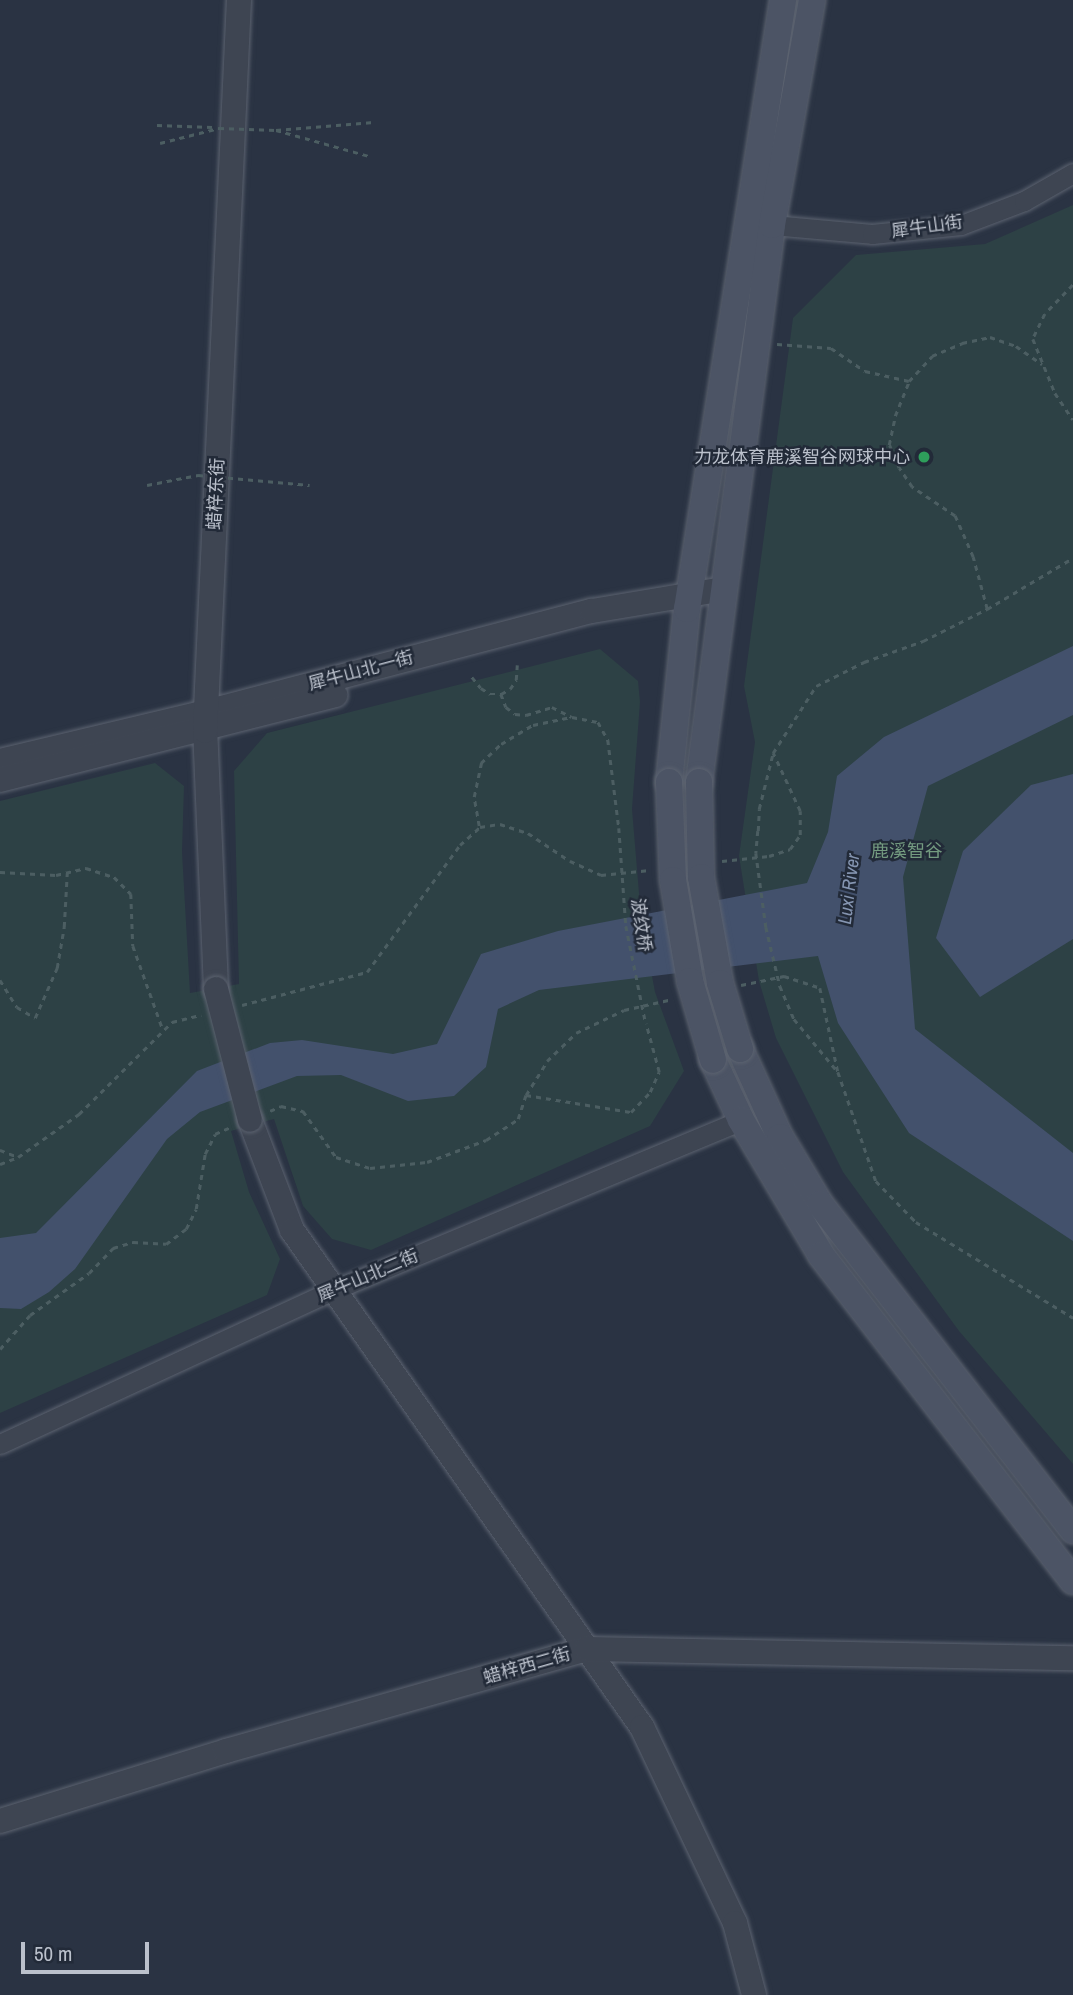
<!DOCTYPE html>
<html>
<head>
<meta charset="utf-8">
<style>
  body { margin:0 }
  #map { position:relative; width:1073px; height:1995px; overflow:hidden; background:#2a3343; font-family:"Archivo Narrow","Noto Sans SC",sans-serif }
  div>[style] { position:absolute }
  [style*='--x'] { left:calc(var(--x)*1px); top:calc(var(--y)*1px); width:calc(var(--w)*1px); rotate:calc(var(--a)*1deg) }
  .green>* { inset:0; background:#2d4145 }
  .water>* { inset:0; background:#43516c }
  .path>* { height:2.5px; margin-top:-1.25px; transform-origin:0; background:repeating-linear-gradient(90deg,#4c5e62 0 5px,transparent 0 10px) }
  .roads { filter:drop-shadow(0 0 2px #5c6370) drop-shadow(0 0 2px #5c6370) }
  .minor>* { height:19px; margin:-9.5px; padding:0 9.5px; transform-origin:9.5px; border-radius:9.5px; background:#3e4552 }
  .tertiary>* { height:24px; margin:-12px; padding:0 12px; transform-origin:12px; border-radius:12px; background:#3e4552 }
  .secondary>* { height:26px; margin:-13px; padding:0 13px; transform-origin:13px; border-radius:13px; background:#4c5465 }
  .path-bridge>* { height:2.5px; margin-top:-1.25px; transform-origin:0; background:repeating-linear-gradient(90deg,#4c5e62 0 5px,transparent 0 10px) }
  .bridges { filter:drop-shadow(0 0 2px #5c6370) drop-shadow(0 0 2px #5c6370) }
  .tertiary-bridge>* { height:24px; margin:-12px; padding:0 12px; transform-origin:12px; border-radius:12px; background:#3e4552 }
  .secondary-bridge>* { height:26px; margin:-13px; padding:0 13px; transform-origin:13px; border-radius:13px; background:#4c5465 }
  .dots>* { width:19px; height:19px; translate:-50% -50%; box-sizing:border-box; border:4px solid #222a38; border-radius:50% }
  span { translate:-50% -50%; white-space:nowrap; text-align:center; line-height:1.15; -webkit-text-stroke:5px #222a38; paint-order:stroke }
  .street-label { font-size:18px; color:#bbc1cc }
  .poi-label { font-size:18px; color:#bbc1cc }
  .right { translate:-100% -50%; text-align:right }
  .park-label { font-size:18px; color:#749b80 }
  .water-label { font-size:19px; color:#8595b1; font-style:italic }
  .scale { position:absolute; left:21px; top:1942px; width:128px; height:32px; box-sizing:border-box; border:4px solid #bbc1cc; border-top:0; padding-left:9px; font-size:21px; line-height:24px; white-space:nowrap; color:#bbc1cc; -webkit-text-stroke:5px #222a38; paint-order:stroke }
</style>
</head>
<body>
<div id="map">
  <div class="green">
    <div style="clip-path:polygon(1073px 205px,1073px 1464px,959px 1331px,843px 1172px,776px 1038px,759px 981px,739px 856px,755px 742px,744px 686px,793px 318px,856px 255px,985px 244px)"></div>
    <div style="clip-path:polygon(600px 649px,638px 681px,640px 702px,632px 809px,641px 917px,655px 992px,684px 1071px,650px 1126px,371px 1250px,332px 1239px,303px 1206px,274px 1119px,231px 1131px,249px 1192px,280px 1259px,267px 1295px,0 1413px,0 801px,155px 763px,184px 786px,182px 852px,190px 993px,239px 984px,234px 771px,267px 733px)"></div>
  </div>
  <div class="water">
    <div style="clip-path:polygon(1073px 646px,1073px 715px,928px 786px,903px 877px,915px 1029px,1073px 1153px,1073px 1241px,909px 1133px,838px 1023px,818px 956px,539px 990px,498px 1009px,486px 1067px,454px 1096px,408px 1101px,341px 1075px,297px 1076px,200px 1112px,167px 1139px,75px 1269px,49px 1292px,21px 1309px,0 1308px,0 1238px,36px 1233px,197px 1071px,270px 1043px,302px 1040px,393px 1054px,437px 1044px,481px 954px,558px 931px,807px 883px,828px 832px,837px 776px,884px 737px)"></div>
    <div style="clip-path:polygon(1073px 774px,1073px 939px,980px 997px,936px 938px,963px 851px,1031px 785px)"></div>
  </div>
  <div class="path">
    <div style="--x:157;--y:125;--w:55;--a:2.1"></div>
    <div style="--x:276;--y:130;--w:98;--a:-4.7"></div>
    <div style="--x:1073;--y:285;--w:40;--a:134"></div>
    <div style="--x:1045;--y:314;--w:28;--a:116"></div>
    <div style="--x:1033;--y:339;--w:58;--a:67.8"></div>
    <div style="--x:1055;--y:393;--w:32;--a:56"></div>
    <div style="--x:777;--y:344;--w:54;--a:4.2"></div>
    <div style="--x:831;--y:348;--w:41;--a:34.1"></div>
    <div style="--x:865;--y:371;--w:45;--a:12.8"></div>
    <div style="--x:987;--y:609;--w:54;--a:-105.1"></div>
    <div style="--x:973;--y:557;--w:45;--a:-113.7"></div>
    <div style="--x:955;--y:516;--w:52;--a:-146"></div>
    <div style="--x:912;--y:487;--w:23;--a:-124"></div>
    <div style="--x:899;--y:468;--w:25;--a:-113"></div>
    <div style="--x:889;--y:445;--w:30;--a:-78"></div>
    <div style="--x:895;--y:416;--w:38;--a:-68"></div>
    <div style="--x:909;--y:381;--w:34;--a:-47"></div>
    <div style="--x:932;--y:356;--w:33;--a:-23"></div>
    <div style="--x:962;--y:343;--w:29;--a:-12"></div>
    <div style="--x:990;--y:337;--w:28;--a:19"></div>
    <div style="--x:1016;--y:346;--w:32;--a:35"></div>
    <div style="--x:472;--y:677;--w:14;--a:51"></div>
    <div style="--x:481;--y:688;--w:11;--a:34"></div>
    <div style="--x:490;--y:694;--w:11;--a:0"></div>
    <div style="--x:501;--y:694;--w:10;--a:-29"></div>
    <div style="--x:510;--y:689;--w:11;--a:-56"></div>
    <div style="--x:516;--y:680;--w:15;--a:-86"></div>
    <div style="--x:501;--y:694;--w:14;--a:69"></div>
    <div style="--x:506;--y:707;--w:11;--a:38"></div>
    <div style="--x:515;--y:714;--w:11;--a:5"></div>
    <div style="--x:526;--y:715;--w:27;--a:-17"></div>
    <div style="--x:552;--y:707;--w:22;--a:27"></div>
    <div style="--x:479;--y:826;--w:29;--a:-100"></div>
    <div style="--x:474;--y:797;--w:35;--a:-78"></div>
    <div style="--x:481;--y:763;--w:28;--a:-44"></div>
    <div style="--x:501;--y:744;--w:37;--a:-31"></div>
    <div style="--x:533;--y:725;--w:40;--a:-12"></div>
    <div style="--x:572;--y:717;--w:26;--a:11"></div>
    <div style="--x:598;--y:722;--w:21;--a:61"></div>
    <div style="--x:608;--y:740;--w:89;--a:82.9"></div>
    <div style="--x:758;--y:831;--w:22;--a:-87"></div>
    <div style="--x:759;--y:809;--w:58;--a:-76"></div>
    <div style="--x:773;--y:753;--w:80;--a:-57.3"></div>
    <div style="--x:816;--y:686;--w:54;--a:-26.6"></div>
    <div style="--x:864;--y:662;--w:63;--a:-19.6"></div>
    <div style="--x:923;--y:641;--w:72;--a:-26.6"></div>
    <div style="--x:987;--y:609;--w:100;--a:-30.7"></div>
    <div style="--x:722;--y:861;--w:47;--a:-6.1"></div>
    <div style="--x:769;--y:856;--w:22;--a:-18"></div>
    <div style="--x:790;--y:849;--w:17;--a:-54"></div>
    <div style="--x:800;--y:835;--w:24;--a:-90"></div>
    <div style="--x:800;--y:811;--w:64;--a:-115"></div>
    <div style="--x:0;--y:872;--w:56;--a:3.1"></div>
    <div style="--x:56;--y:875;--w:31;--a:-13"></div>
    <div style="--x:86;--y:868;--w:29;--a:18"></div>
    <div style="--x:114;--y:877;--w:24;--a:45"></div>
    <div style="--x:131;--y:894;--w:52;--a:87.8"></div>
    <div style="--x:133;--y:946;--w:89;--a:70.3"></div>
    <div style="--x:0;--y:980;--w:32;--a:58"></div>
    <div style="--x:17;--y:1007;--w:21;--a:31"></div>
    <div style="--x:35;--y:1018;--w:55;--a:-66.3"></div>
    <div style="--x:57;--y:968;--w:42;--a:-80.3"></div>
    <div style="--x:64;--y:927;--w:54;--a:-86.8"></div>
    <div style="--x:741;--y:985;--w:44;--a:-11.8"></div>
    <div style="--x:784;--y:976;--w:38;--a:18"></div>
    <div style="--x:820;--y:988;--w:86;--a:77.9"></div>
    <div style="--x:780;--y:986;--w:36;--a:67"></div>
    <div style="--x:794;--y:1019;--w:69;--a:50.3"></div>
    <div style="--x:838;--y:1072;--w:115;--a:70.8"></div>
    <div style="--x:876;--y:1181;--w:57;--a:45.7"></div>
    <div style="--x:916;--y:1222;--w:184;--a:31.4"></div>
    <div style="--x:242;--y:1005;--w:129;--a:-14.8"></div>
    <div style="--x:367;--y:972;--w:157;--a:-53.8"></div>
    <div style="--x:460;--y:845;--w:27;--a:-42"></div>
    <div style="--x:480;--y:827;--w:20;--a:-9"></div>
    <div style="--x:500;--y:824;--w:29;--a:18"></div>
    <div style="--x:528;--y:833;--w:50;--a:33.7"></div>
    <div style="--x:570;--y:861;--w:34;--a:24"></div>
    <div style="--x:601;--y:875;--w:49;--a:-5.8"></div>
    <div style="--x:526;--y:1095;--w:106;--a:9.2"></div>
    <div style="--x:631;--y:1112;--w:28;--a:-46"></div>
    <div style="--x:650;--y:1092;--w:22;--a:-66"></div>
    <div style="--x:659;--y:1072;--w:50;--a:-105.2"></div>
    <div style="--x:270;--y:1111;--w:12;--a:-24"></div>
    <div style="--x:281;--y:1106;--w:23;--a:13"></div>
    <div style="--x:303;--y:1111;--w:57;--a:54.3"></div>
    <div style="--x:336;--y:1157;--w:36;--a:18"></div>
    <div style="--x:370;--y:1168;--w:57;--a:-6"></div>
    <div style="--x:427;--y:1162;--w:63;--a:-20.4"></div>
    <div style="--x:486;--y:1140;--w:38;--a:-33"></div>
    <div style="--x:518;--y:1119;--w:25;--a:-72"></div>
    <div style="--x:526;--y:1095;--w:40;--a:-58"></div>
    <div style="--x:547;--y:1061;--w:40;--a:-44"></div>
    <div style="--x:576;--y:1033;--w:53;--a:-25.6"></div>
    <div style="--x:624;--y:1010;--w:50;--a:-12.7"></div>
    <div style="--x:0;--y:1150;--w:19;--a:21"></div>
    <div style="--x:0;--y:1164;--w:19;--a:-21"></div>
    <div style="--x:18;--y:1157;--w:75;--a:-35.2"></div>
    <div style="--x:79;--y:1114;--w:131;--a:-44.7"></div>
    <div style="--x:172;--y:1022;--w:30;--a:-14"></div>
    <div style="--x:0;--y:1349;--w:45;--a:-48.6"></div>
    <div style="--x:30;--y:1315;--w:72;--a:-35.4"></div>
    <div style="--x:89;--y:1273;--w:35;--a:-46"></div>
    <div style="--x:113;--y:1248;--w:21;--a:-17"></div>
    <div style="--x:133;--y:1242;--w:33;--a:3"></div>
    <div style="--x:166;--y:1244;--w:25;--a:-37"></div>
    <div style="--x:186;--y:1229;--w:22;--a:-63"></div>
    <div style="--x:196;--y:1209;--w:56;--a:-80.7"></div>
    <div style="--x:205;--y:1154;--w:22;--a:-63"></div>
    <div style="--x:215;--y:1134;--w:17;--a:-24"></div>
  </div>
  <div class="roads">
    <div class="minor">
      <div style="--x:772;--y:225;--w:100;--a:5.1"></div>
      <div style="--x:872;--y:234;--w:89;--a:-5.8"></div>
      <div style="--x:961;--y:225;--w:67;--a:-20.9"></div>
      <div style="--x:1024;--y:201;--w:56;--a:-29.7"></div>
      <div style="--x:0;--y:1444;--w:365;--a:-24.8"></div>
      <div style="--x:331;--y:1291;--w:444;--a:-22.6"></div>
    </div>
    <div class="tertiary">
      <div style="--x:0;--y:761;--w:212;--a:-13.4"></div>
      <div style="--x:206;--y:712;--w:399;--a:-14.7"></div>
      <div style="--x:592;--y:611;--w:133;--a:-9.5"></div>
      <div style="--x:0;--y:780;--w:346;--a:-14.2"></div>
      <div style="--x:216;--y:989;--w:258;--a:-92.4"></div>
      <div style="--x:205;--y:731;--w:732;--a:-87.34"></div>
      <div style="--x:250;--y:1120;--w:118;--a:69.1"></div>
      <div style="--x:292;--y:1230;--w:608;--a:54.85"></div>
      <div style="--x:642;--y:1727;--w:217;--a:64.6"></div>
      <div style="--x:735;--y:1923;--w:74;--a:75.2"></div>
      <div style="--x:0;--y:1821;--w:237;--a:-17.2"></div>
      <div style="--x:226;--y:1751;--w:375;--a:-15.8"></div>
      <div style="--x:587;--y:1649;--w:486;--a:1.1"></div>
    </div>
    <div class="secondary">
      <div style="--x:669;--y:782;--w:174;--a:-84.1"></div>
      <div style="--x:687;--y:609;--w:617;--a:-81.04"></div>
      <div style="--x:699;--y:782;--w:562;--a:-82.53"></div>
      <div style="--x:772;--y:225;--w:229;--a:-79.9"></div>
      <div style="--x:740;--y:1049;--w:97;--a:65.6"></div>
      <div style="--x:780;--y:1137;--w:78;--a:59.2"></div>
      <div style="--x:820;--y:1204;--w:413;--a:52.2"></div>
      <div style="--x:713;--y:1060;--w:66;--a:65"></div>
      <div style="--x:741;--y:1120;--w:157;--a:59.3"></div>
      <div style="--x:821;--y:1255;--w:412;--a:52.3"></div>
    </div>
  </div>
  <div class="path-bridge">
    <div style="--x:160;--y:143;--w:61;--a:-14.3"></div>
    <div style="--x:219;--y:128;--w:57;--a:2"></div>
    <div style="--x:276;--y:130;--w:97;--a:15.6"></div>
    <div style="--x:147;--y:485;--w:52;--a:-11.1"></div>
    <div style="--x:198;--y:475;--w:112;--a:5.1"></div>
    <div style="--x:619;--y:828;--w:98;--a:85.9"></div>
    <div style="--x:626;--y:926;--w:100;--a:78.5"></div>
    <div style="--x:758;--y:831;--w:22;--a:95"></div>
    <div style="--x:756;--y:853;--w:75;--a:82.3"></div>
    <div style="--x:766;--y:927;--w:61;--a:76.7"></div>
  </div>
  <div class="bridges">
    <div class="tertiary-bridge">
      <div style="--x:216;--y:989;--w:135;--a:75.5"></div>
    </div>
    <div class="secondary-bridge">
      <div style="--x:669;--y:782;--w:98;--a:87.7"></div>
      <div style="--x:673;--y:880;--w:102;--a:80.4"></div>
      <div style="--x:690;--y:981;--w:82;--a:73.8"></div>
      <div style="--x:699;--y:782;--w:95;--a:88.8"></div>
      <div style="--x:701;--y:877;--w:108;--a:79.8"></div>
      <div style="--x:720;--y:983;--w:69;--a:73.1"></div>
    </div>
  </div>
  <div class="dots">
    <div style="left:924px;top:457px;background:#2e9e5b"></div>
  </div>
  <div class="street-label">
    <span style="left:927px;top:227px;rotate:-8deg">犀牛山街</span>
    <span style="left:216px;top:494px;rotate:-87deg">蜡梓东街</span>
    <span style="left:361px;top:671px;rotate:-15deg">犀牛山北一街</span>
    <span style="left:641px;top:925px;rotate:82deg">波纹桥</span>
    <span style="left:368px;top:1276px;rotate:-23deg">犀牛山北二街</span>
    <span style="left:527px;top:1666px;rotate:-16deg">蜡梓西二街</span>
  </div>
  <div class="poi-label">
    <span class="right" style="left:910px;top:457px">力龙体育鹿溪智谷网球中心</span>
  </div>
  <div class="park-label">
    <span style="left:907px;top:851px">鹿溪智谷</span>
  </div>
  <div class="water-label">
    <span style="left:849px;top:889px;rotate:-83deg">Luxi River</span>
  </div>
  <div class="scale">50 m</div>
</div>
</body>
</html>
